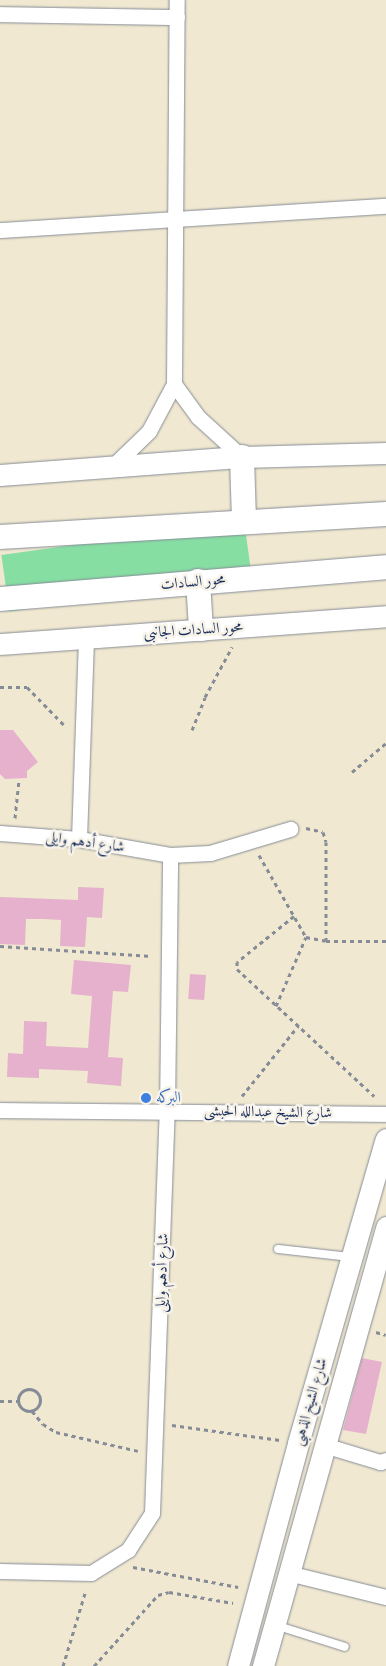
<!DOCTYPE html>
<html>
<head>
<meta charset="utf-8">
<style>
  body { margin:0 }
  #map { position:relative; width:386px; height:1666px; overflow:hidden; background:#f0e8d0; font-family:"Libre Bodoni",Amiri,serif }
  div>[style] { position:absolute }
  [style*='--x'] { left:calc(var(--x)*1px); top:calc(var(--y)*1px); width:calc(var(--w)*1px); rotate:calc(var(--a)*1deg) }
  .green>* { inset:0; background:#86dea3; transform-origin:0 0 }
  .building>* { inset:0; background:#e5b1cd; transform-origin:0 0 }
  .path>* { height:3px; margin-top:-1.5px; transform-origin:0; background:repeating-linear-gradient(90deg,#868c97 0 4px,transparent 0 8px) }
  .path>.ring { margin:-1.5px; padding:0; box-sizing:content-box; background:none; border:3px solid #868c97; border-radius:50% }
  .roads { filter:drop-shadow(0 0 1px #868c97) drop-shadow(0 0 1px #868c97) }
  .lane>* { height:8px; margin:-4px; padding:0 4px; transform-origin:4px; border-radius:4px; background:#fff }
  .street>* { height:15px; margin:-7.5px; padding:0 7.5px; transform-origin:7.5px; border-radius:7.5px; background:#fff }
  .secondary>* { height:21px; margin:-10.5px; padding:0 10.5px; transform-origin:10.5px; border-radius:10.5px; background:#fff }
  .primary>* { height:24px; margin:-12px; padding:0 12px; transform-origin:12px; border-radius:12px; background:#fff }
  .dots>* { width:14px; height:14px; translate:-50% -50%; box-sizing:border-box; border:2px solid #f7f3e8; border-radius:50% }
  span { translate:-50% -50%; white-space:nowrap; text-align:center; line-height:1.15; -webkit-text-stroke:5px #f7f3e8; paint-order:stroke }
  .street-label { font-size:15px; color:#1b2f5e }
  .shop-label { font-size:15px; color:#366cbe }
  .left { translate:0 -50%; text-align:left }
</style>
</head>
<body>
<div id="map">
  <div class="green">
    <div style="left:244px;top:521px;width:57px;height:245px;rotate:82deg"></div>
  </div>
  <div class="building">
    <div style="clip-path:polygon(0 730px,13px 730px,38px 762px,27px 771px,27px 778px,5px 779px,0 774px)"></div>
    <div style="clip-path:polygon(78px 887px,104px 888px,102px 918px,87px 917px,85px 947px,60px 946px,61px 920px,44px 919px,26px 919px,25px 945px,0 944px,0 897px,78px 900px)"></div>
    <div style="clip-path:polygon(74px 960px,131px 965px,128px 992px,113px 991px,108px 1057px,123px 1058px,121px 1086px,87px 1083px,88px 1071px,39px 1069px,39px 1078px,7px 1077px,8px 1053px,23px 1054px,24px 1021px,47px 1022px,46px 1046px,88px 1048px,92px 996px,71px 994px)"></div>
    <div style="left:190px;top:974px;width:16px;height:25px;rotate:4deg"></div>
    <div style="clip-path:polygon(362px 1358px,382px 1362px,366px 1434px,343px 1430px)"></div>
  </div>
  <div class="path">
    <div style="--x:0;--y:687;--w:27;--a:0"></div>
    <div style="--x:27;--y:687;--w:54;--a:45.7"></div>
    <div style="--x:192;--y:730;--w:35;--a:-68"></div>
    <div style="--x:205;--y:697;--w:57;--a:-61.6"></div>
    <div style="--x:352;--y:772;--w:45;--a:-40.5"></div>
    <div style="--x:15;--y:818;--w:39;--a:-84"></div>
    <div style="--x:306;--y:828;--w:17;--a:13"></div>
    <div style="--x:323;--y:832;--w:10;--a:73"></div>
    <div style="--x:326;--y:842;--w:99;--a:90"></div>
    <div style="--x:259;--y:855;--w:95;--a:60.2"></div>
    <div style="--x:306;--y:937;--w:20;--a:11"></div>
    <div style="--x:326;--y:941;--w:60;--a:0"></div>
    <div style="--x:294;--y:916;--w:73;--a:141.1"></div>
    <div style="--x:237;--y:962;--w:7;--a:90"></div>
    <div style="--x:237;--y:969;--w:187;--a:42.8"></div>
    <div style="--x:0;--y:946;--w:152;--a:3.8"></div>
    <div style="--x:276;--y:1006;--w:75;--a:-66.5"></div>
    <div style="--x:242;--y:1096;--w:90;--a:-51.3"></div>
    <div style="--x:376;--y:1332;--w:10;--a:17"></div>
    <div class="ring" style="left:18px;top:1389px;width:19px;height:19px"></div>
    <div style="--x:0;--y:1401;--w:17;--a:0"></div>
    <div style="--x:32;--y:1411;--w:17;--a:50"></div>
    <div style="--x:43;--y:1424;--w:15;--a:32"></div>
    <div style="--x:56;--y:1432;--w:84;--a:13"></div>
    <div style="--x:172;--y:1425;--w:109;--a:7.9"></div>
    <div style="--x:133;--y:1567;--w:107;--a:10.8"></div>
    <div style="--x:63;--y:1666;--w:79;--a:-73.2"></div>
    <div style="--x:94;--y:1666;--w:96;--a:-48"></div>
    <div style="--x:158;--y:1595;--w:11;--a:-15"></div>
    <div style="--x:169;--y:1592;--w:65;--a:9.8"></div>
  </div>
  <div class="roads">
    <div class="lane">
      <div style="--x:278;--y:1249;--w:73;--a:6.3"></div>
      <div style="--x:275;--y:1625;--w:73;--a:17.4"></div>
    </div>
    <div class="street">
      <div style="--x:0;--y:14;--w:177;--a:1"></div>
      <div style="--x:0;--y:230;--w:387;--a:-3.6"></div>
      <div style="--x:174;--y:384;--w:41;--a:54"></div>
      <div style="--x:198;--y:417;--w:59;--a:42.3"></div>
      <div style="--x:111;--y:468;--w:53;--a:-44.2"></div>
      <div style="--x:149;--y:431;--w:53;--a:-62"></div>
      <div style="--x:174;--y:384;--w:384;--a:-89.6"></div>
      <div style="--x:0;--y:833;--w:79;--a:4.3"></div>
      <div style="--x:79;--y:839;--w:92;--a:10"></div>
      <div style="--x:170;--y:855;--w:40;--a:-2.9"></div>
      <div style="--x:210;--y:853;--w:84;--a:-16.7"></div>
      <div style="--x:79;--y:839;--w:202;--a:-88"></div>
      <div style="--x:0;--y:1110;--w:386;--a:0.6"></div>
      <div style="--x:324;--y:1445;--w:59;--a:16.9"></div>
      <div style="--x:380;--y:1462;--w:6;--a:-18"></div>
      <div style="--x:0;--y:1571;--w:91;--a:1.3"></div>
      <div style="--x:91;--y:1573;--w:44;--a:-31.9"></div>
      <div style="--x:128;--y:1550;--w:44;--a:-57"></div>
      <div style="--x:152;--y:1513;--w:402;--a:-87.9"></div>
      <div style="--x:167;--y:1111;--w:256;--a:-89.3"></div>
      <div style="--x:288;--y:1573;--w:101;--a:13.8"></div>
    </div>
    <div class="secondary">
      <div style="--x:0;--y:475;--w:243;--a:-4.3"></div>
      <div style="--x:242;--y:457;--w:144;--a:-1.6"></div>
      <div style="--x:0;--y:644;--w:387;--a:-4.1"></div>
      <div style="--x:238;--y:1666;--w:231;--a:-74.9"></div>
      <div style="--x:298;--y:1443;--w:316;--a:-73.9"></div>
      <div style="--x:263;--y:1666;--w:456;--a:-74.3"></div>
    </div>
    <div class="primary">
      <div style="--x:242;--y:457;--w:64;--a:88.2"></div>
      <div style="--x:0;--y:537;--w:387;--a:-3.4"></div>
      <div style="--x:198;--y:581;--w:48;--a:86.4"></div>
      <div style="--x:0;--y:599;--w:387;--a:-4.7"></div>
    </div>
  </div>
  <div class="dots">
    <div style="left:146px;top:1098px;background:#3f7fe0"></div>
  </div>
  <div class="street-label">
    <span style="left:193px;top:582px;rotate:-5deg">محور السادات</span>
    <span style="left:193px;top:630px;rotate:-4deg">محور السادات الجانبى</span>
    <span style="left:85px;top:842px;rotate:8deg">شارع أدهم وايلى</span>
    <span style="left:268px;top:1112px;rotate:1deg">شارع الشيخ عبدالله الحبشى</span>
    <span style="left:162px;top:1273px;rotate:-88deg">شارع أدهم وايلى</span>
    <span style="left:310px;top:1402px;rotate:-74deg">شارع الشيخ الذهبى</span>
  </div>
  <div class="shop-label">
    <span class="left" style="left:156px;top:1098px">البركه</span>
  </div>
</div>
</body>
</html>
